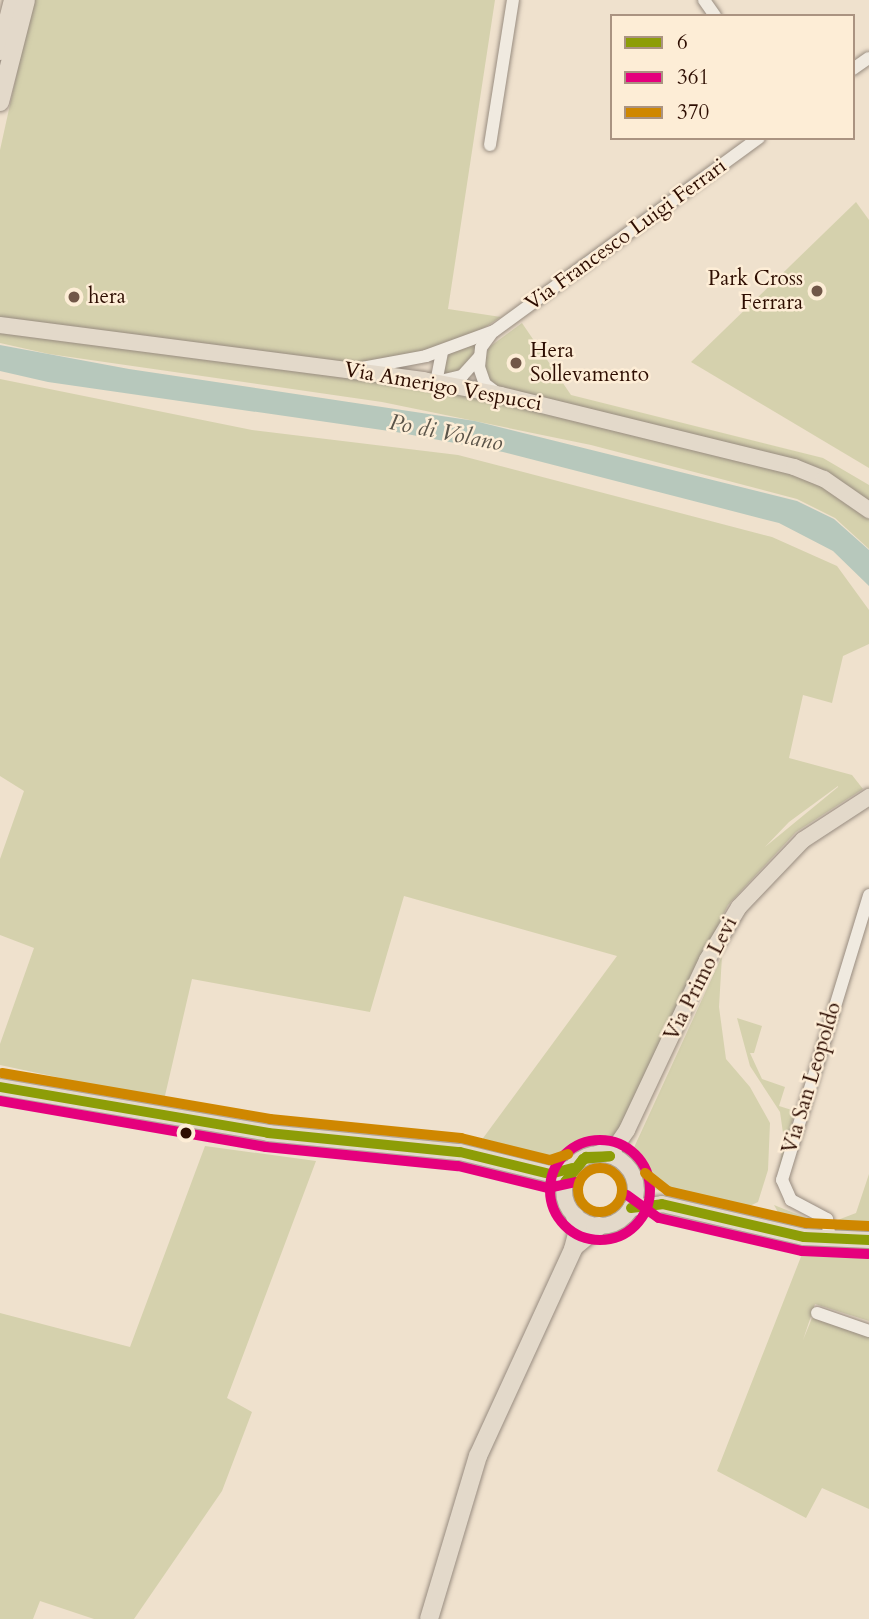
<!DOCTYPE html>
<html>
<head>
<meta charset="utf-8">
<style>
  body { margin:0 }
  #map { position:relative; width:869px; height:1619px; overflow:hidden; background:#efe1cd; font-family:Cardo,serif }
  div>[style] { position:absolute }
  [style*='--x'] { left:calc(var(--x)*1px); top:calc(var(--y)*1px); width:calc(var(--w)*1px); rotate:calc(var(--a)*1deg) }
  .green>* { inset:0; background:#d5d1ad }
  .water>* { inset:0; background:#b7c8bc }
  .roads { filter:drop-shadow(0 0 2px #988c80) drop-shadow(0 0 2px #988c80) }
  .minor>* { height:12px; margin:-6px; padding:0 6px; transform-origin:6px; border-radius:6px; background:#f0eae0 }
  .major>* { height:16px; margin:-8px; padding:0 8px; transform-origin:8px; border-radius:8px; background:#e3d9ca }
  .major>.ring { margin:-8px; padding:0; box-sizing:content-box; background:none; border:16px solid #e3d9ca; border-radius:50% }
  .highway>* { height:18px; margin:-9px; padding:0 9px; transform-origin:9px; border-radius:9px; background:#e3d9ca }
  .bus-1>* { height:10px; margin:-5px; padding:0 5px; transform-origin:5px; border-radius:5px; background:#8d9d07 }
  .bus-2>* { height:10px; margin:-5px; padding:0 5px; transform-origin:5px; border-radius:5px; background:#e5007d }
  .bus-2>.ring { margin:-5px; padding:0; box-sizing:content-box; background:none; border:10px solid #e5007d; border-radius:50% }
  .bus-3>* { height:10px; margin:-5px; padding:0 5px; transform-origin:5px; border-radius:5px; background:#cf8700 }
  .bus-3>.ring { margin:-5px; padding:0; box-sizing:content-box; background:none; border:10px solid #cf8700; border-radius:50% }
  .dots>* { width:19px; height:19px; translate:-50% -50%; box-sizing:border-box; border:4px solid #fdedd6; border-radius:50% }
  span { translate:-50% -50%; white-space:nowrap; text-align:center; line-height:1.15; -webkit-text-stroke:5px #fdedd6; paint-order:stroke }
  .street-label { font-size:21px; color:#2d0d01 }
  .poi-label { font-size:21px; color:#2d0d01 }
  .right { translate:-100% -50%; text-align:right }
  .left { translate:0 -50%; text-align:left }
  .water-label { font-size:23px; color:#5b5449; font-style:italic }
  .legend { position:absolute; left:610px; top:14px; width:245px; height:126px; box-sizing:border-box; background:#fdedd6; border:2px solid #aa9381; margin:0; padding:9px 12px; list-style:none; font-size:21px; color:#2d0d01 }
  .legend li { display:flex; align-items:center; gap:14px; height:35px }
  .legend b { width:35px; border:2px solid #aa9381 }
</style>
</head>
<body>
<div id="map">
  <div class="green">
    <div style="clip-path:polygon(33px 0,495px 0,448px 309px,501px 317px,476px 333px,418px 355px,354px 365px,0 318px,0 150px)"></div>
    <div style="clip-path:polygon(856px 202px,869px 220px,869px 468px,691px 362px)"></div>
    <div style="clip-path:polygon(522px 323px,571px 395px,823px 458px,869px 485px,869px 503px,814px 468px,502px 390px,491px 384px,484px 367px,488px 348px)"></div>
    <div style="clip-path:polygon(0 330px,347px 374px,502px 401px,774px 467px,815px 482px,852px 504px,869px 519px,869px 549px,835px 518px,797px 499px,591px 445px,382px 402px,49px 354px,0 343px)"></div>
    <div style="clip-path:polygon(480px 342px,466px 368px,452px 375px,442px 372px,449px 354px)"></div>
    <div style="clip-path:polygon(evenodd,0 379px,252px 430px,458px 455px,772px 537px,837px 566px,869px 610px,869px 644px,843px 656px,832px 703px,803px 695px,789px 758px,852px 775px,863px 789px,796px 832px,728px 905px,612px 1142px,580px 1147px,558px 1165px,478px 1145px,617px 956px,404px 896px,370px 1012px,192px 979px,164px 1100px,0 1065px,0 1044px,34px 948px,0 935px,0 859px,24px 791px,0 776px,0 379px,838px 786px,838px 787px,765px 847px,789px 822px,838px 786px)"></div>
    <div style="clip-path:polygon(722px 956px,719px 1007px,726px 1059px,750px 1087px,770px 1123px,768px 1170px,758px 1202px,739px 1211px,649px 1188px,631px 1154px)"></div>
    <div style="clip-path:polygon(737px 1018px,762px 1026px,754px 1053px,750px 1053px,762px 1079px,785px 1087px,779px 1106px,795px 1111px,778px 1175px,784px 1140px,780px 1112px,750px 1066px)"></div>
    <div style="clip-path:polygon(205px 1146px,316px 1161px,227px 1398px,252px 1412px,222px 1491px,134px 1619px,94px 1619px,40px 1601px,33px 1619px,0 1619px,0 1313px,130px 1347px)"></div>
    <div style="clip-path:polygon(869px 1174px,869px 1233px,837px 1232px,835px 1221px,856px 1213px)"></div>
    <div style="clip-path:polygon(774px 1205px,819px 1223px,824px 1231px,784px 1223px)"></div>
    <div style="clip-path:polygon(810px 1246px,869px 1247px,869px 1321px,815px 1304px,803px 1340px,812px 1318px,869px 1337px,869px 1509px,822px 1488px,806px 1518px,717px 1471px,804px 1249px)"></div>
  </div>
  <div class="water">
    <div style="clip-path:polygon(0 345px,129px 369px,475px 421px,797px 501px,834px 519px,869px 550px,869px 586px,833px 551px,779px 523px,503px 452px,396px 432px,48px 382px,0 371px)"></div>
  </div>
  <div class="roads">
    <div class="minor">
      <div style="--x:704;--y:0;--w:19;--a:55"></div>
      <div style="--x:853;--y:69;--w:19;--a:-35"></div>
      <div style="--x:490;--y:145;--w:147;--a:-81"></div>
      <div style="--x:491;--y:334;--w:17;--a:126"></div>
      <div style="--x:481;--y:348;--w:19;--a:96"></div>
      <div style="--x:479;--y:367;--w:18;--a:71"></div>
      <div style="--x:485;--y:384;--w:15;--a:37"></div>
      <div style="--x:442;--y:352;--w:31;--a:101"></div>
      <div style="--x:436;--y:382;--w:27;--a:-13"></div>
      <div style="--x:462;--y:376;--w:25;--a:-48"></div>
      <div style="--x:362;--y:368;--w:65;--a:-10.6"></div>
      <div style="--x:426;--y:356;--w:72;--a:-20.2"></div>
      <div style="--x:494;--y:331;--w:328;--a:-36.1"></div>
      <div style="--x:830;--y:1240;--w:21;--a:-98"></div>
      <div style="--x:827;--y:1219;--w:41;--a:-152.2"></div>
      <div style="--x:791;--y:1200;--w:22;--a:-114"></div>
      <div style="--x:782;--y:1180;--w:298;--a:-73"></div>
      <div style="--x:817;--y:1313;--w:55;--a:19.1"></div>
    </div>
    <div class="major">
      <div style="--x:0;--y:325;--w:427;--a:7.4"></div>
      <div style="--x:423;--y:380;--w:79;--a:10.9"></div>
      <div style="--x:501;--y:395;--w:302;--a:13.8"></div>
      <div style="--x:794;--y:467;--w:32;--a:22"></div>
      <div style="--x:824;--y:479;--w:55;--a:34.6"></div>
      <div style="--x:0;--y:1087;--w:272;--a:9.7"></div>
      <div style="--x:268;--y:1133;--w:193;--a:5.7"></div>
      <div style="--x:460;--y:1152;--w:93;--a:13.7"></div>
      <div style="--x:550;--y:1174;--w:23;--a:-15"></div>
      <div style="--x:597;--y:1154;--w:21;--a:-23"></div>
      <div style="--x:616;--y:1146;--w:19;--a:-55"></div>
      <div style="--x:627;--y:1130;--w:188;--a:-64.8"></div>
      <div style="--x:707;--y:960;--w:62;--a:-58.9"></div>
      <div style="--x:739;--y:907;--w:93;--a:-46.3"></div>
      <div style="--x:803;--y:840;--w:79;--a:-33.1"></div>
      <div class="ring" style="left:564px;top:1154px;width:56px;height:56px"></div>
      <div style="--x:631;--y:1208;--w:31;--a:-7"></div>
      <div style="--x:662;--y:1204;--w:146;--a:13.1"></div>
      <div style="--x:804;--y:1237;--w:65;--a:2.6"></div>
    </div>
    <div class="highway">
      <div style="--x:0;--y:51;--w:53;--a:-75.7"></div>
      <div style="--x:0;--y:102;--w:105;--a:-75.7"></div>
      <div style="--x:575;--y:1246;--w:31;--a:-40"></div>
      <div style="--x:429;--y:1619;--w:170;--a:-73.3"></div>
      <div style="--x:478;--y:1456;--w:228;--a:-65.3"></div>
      <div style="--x:573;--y:1249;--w:20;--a:-75"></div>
      <div style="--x:578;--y:1230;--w:14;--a:-102"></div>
    </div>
  </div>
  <div class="bus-1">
    <div style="--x:0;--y:1087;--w:272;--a:9.7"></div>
    <div style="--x:268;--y:1133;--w:193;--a:5.7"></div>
    <div style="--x:460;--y:1152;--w:93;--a:13.7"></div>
    <div style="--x:550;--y:1174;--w:23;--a:-15"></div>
    <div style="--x:565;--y:1182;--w:33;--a:-50"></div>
    <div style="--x:586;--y:1157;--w:24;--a:-2"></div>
    <div style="--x:565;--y:1182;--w:29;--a:-52"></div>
    <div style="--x:583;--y:1159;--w:27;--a:-6"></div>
    <div style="--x:631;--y:1208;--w:31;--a:-7"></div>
    <div style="--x:662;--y:1204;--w:146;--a:13.1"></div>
    <div style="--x:804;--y:1237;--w:65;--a:2.6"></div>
  </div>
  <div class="bus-2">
    <div style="--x:0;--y:1101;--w:270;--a:9.8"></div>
    <div style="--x:266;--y:1147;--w:193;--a:5.7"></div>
    <div style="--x:458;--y:1166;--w:93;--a:13.7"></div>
    <div style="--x:548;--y:1188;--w:29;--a:-12"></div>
    <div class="ring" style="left:550px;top:1140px;width:90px;height:90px"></div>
    <div style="--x:627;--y:1195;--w:39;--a:36"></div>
    <div style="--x:659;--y:1218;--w:147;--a:13"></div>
    <div style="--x:802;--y:1251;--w:66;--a:2.6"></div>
  </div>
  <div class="bus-3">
    <div style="--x:2;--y:1073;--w:272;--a:9.7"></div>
    <div style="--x:270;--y:1119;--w:192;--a:5.7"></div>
    <div style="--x:461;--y:1138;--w:92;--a:13.9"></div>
    <div style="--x:550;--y:1160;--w:19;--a:-18"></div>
    <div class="ring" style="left:578px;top:1168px;width:34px;height:34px"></div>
    <div style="--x:645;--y:1173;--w:29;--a:38"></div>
    <div style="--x:668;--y:1191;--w:142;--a:13.1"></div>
    <div style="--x:806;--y:1223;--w:63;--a:2.7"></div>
  </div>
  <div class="dots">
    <div style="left:817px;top:291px;background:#715748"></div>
    <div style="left:74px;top:297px;background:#715748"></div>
    <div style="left:516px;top:363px;background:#715748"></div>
    <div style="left:186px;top:1133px;background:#2d0d01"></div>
  </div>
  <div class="street-label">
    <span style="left:626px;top:235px;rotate:-36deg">Via Francesco Luigi Ferrari</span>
    <span style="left:443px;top:387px;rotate:10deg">Via Amerigo Vespucci</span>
    <span style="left:701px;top:979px;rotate:-63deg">Via Primo Levi</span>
    <span style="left:812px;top:1078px;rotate:-73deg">Via San Leopoldo</span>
  </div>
  <div class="poi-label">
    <span class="right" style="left:803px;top:291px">Park Cross<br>Ferrara</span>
    <span class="left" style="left:88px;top:297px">hera</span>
    <span class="left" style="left:530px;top:363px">Hera<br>Sollevamento</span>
  </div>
  <div class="water-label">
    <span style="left:446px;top:433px;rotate:11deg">Po di Volano</span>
  </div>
  <ul class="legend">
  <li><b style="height:9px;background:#8d9d07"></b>6</li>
  <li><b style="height:9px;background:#e5007d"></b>361</li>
  <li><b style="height:9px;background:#cf8700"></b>370</li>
  </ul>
</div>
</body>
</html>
